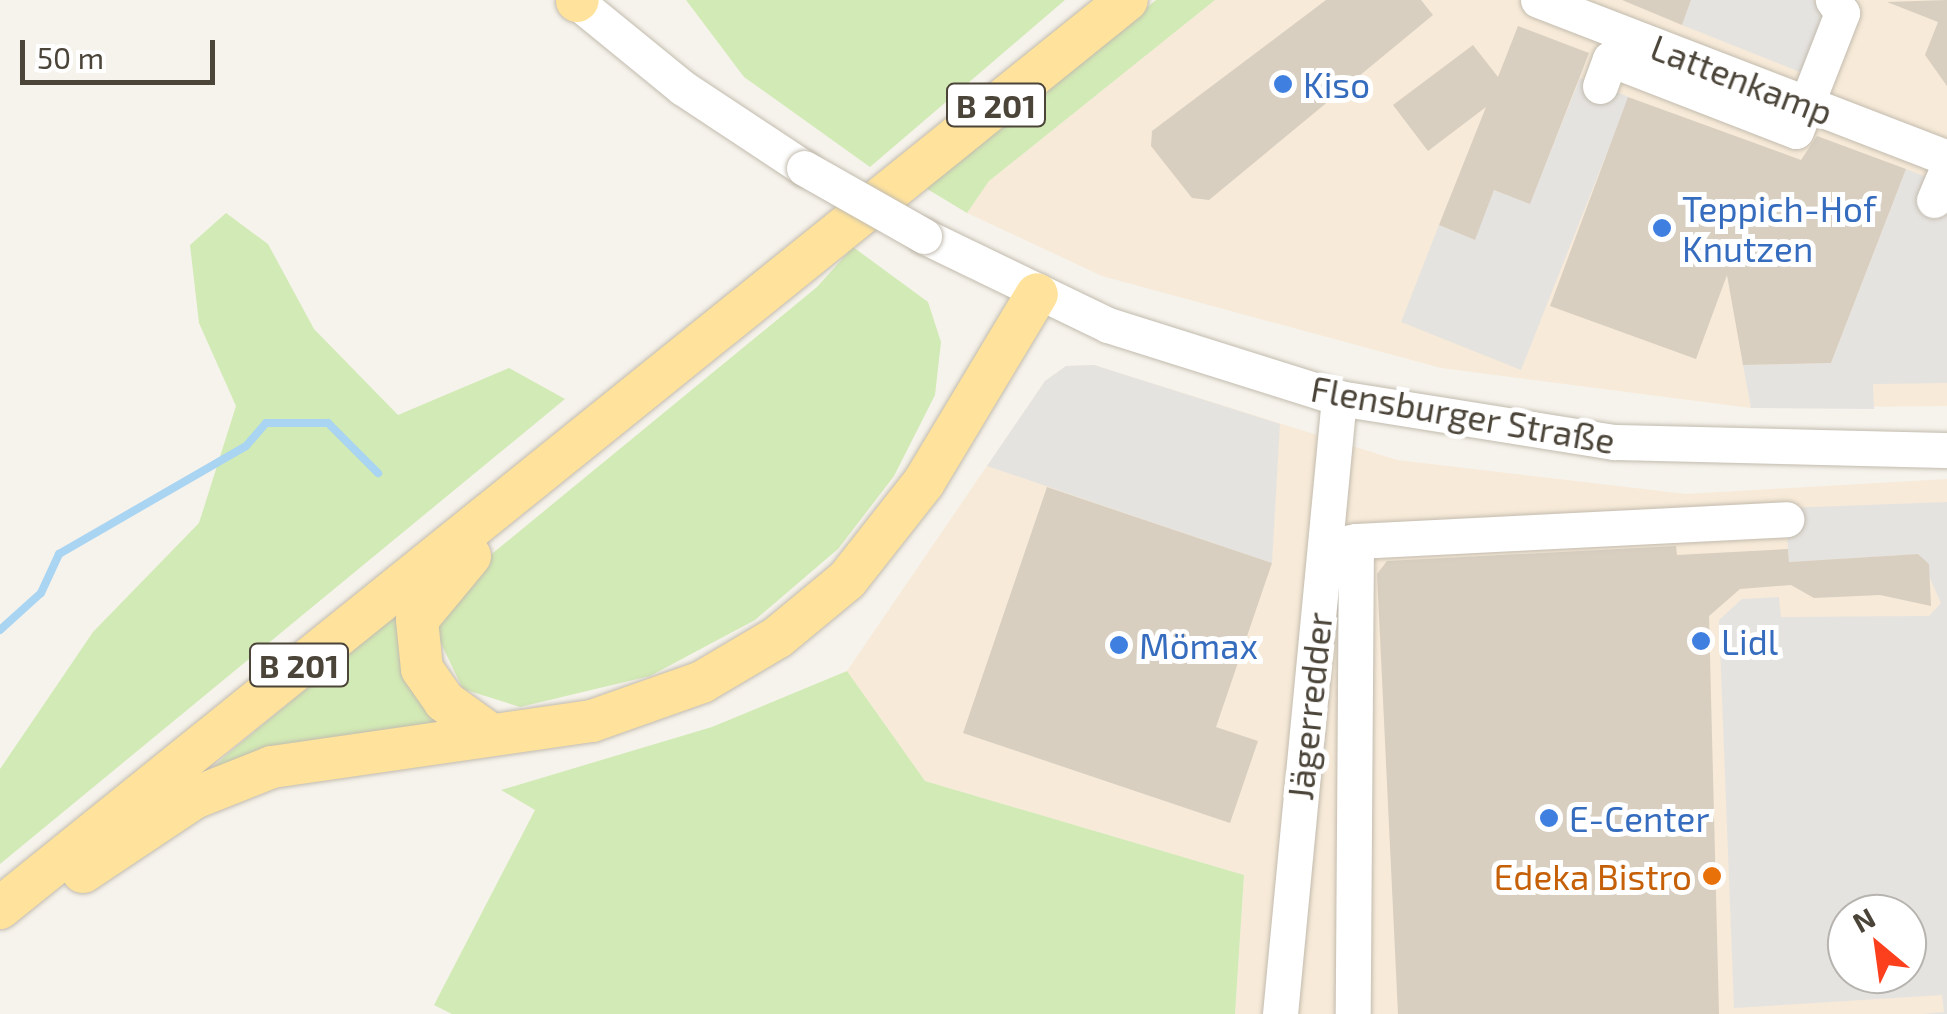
<!DOCTYPE html>
<html>
<head>
<meta charset="utf-8">
<style>
  body { margin:0 }
  #map { position:relative; width:1947px; height:1014px; overflow:hidden; background:#f6f3ec; font-family:"Exo 2",sans-serif }
  div>[style] { position:absolute }
  [style*='--x'] { left:calc(var(--x)*1px); top:calc(var(--y)*1px); width:calc(var(--w)*1px); rotate:calc(var(--a)*1deg) }
  .commercial>* { inset:0; background:#f7ead8 }
  .green>* { inset:0; background:#d2eab5 }
  .parking>* { inset:0; background:#e5e3e0 }
  .stream>* { height:8px; margin:-4px; padding:0 4px; transform-origin:4px; border-radius:4px; background:#a9d4f2 }
  .building>* { inset:0; background:#d8cfc1 }
  .roads { filter:drop-shadow(0 0 2px #c2bbae) drop-shadow(0 0 2px #c2bbae) }
  .minor>* { height:35px; margin:-17.5px; padding:0 17.5px; transform-origin:17.5px; border-radius:17.5px; background:#fff }
  .major>* { height:42px; margin:-21px; padding:0 21px; transform-origin:21px; border-radius:21px; background:#ffe39c }
  .bridges { filter:drop-shadow(0 0 2px #c2bbae) drop-shadow(0 0 2px #c2bbae) }
  .minor-bridge>* { height:35px; margin:-17.5px; padding:0 17.5px; transform-origin:17.5px; border-radius:17.5px; background:#fff }
  .dots>* { width:28px; height:28px; translate:-50% -50%; box-sizing:border-box; border:5px solid #fff; border-radius:50% }
  span { translate:-50% -50%; white-space:nowrap; text-align:center; line-height:1.15; -webkit-text-stroke:10px #fff; paint-order:stroke }
  .shield-label span { padding:2px 8px; background:#fff; border:2px solid; border-radius:8px; -webkit-text-stroke-width:0 }
  .shield-label { font-size:32px; color:#4b4439; font-weight:700 }
  .street-label { font-size:35px; color:#4b4439 }
  .shop-label { font-size:35px; color:#366cbe }
  .left { translate:0 -50%; text-align:left }
  .food-label { font-size:35px; color:#c56008 }
  .right { translate:-100% -50%; text-align:right }
  .north { position:absolute; left:1827px; top:894px; width:100px; height:100px; box-sizing:border-box; background:#fff; border:2px solid #b7b4b0; border-radius:50%; rotate:331deg; font-size:28px; font-weight:700; line-height:40px; text-align:center; color:#4b4439 }
  .north::after { content:''; display:block; margin:auto; width:35px; height:45px; background:#fc3f1d; clip-path:polygon(50% 0,100% 100%,50% 72%,0 100%) }
  .scale { position:absolute; left:20px; top:40px; width:195px; height:45px; box-sizing:border-box; border:5px solid #4b4439; border-top:0; padding-left:12px; font-size:30px; line-height:35px; white-space:nowrap; color:#4b4439; -webkit-text-stroke:8px #fff; paint-order:stroke }
</style>
</head>
<body>
<div id="map">
  <div class="commercial">
    <div style="clip-path:polygon(1215px 0,1947px 0,1947px 406px,1751px 408px,1441px 368px,1102px 276px,967px 213px,989px 181px)"></div>
    <div style="clip-path:polygon(evenodd,1094px 365px,1397px 460px,1686px 494px,1947px 479px,1947px 1014px,1235px 1014px,1244px 875px,925px 781px,847px 671px,1045px 381px,1066px 366px,1094px 365px,1847px 914px,1907px 914px,1907px 974px,1847px 974px,1847px 914px)"></div>
  </div>
  <div class="green">
    <div style="clip-path:polygon(686px 0,1065px 0,870px 167px,744px 77px)"></div>
    <div style="clip-path:polygon(1156px 0,1215px 0,989px 181px,967px 213px,924px 187px)"></div>
    <div style="clip-path:polygon(226px 213px,268px 244px,314px 329px,398px 415px,509px 368px,565px 399px,0 864px,0 769px,93px 632px,199px 523px,236px 406px,199px 323px,190px 245px)"></div>
    <div style="clip-path:polygon(853px 247px,928px 302px,941px 342px,935px 395px,894px 476px,838px 549px,755px 620px,650px 676px,520px 707px,463px 689px,435px 631px,465px 576px,817px 287px)"></div>
    <div style="clip-path:polygon(400px 611px,447px 722px,210px 771px,224px 757px)"></div>
    <div style="clip-path:polygon(847px 671px,925px 781px,1244px 875px,1235px 1014px,452px 1014px,434px 1005px,535px 810px,501px 790px,712px 727px)"></div>
  </div>
  <div class="parking">
    <div style="clip-path:polygon(1691px 0,1814px 0,1825px 17px,1805px 74px,1682px 25px)"></div>
    <div style="clip-path:polygon(1580px 78px,1629px 97px,1521px 370px,1401px 322px,1439px 225px,1474px 239px,1494px 190px,1530px 203px)"></div>
    <div style="clip-path:polygon(1906px 169px,1947px 185px,1947px 383px,1873px 384px,1874px 409px,1751px 408px,1743px 365px,1831px 363px)"></div>
    <div style="clip-path:polygon(1094px 365px,1280px 424px,1272px 563px,987px 466px,1045px 381px,1066px 366px)"></div>
    <div style="clip-path:polygon(evenodd,1947px 502px,1947px 1014px,1922px 1014px,1944px 1012px,1942px 995px,1734px 1008px,1719px 620px,1742px 599px,1779px 597px,1781px 617px,1929px 616px,1941px 603px,1919px 554px,1789px 562px,1785px 508px,1947px 502px,1847px 914px,1907px 914px,1907px 974px,1847px 974px,1847px 914px)"></div>
  </div>
  <div class="stream">
    <div style="--x:0;--y:630;--w:55;--a:-42.1"></div>
    <div style="--x:41;--y:593;--w:43;--a:-65.2"></div>
    <div style="--x:59;--y:554;--w:216;--a:-30"></div>
    <div style="--x:246;--y:446;--w:30;--a:-49"></div>
    <div style="--x:266;--y:423;--w:62;--a:0"></div>
    <div style="--x:328;--y:423;--w:71;--a:45"></div>
  </div>
  <div class="building">
    <div style="clip-path:polygon(1326px 0,1421px 0,1433px 15px,1209px 200px,1192px 198px,1151px 146px,1152px 131px)"></div>
    <div style="clip-path:polygon(1622px 0,1691px 0,1682px 25px)"></div>
    <div style="clip-path:polygon(1947px 0,1947px 86px,1925px 55px,1938px 22px,1887px 2px)"></div>
    <div style="clip-path:polygon(1518px 26px,1589px 53px,1530px 204px,1494px 190px,1475px 240px,1439px 225px,1486px 107px,1428px 151px,1393px 105px,1473px 45px,1498px 77px)"></div>
    <div style="clip-path:polygon(1628px 97px,1801px 160px,1817px 136px,1906px 169px,1831px 363px,1743px 365px,1727px 275px,1696px 359px,1550px 306px)"></div>
    <div style="clip-path:polygon(1047px 487px,1272px 563px,1216px 727px,1258px 741px,1230px 823px,963px 733px)"></div>
    <div style="clip-path:polygon(1676px 546px,1677px 555px,1788px 549px,1789px 562px,1918px 554px,1929px 564px,1931px 606px,1880px 595px,1814px 598px,1791px 585px,1740px 589px,1709px 616px,1719px 1014px,1398px 1014px,1377px 574px,1387px 561px)"></div>
  </div>
  <div class="roads">
    <div class="minor">
      <div style="--x:575;--y:0;--w:139;--a:39.2"></div>
      <div style="--x:683;--y:88;--w:145;--a:33.5"></div>
      <div style="--x:1538;--y:0;--w:438;--a:21.1"></div>
      <div style="--x:1600;--y:86;--w:29;--a:-70"></div>
      <div style="--x:1610;--y:59;--w:199;--a:21.2"></div>
      <div style="--x:1796;--y:131;--w:127;--a:-68.7"></div>
      <div style="--x:1842;--y:13;--w:16;--a:-125"></div>
      <div style="--x:1934;--y:200;--w:33;--a:-67"></div>
      <div style="--x:924;--y:236;--w:204;--a:25.8"></div>
      <div style="--x:1108;--y:325;--w:242;--a:17.5"></div>
      <div style="--x:1339;--y:398;--w:278;--a:9.1"></div>
      <div style="--x:1614;--y:442;--w:333;--a:1.4"></div>
      <div style="--x:1356;--y:541;--w:431;--a:-2.9"></div>
      <div style="--x:1325;--y:547;--w:32;--a:-11"></div>
      <div style="--x:1356;--y:541;--w:473;--a:90.4"></div>
      <div style="--x:1280;--y:1014;--w:619;--a:-84.53"></div>
    </div>
    <div class="major">
      <div style="--x:577;--y:1;--w:1;--a:-45"></div>
      <div style="--x:470;--y:556;--w:83;--a:129.6"></div>
      <div style="--x:417;--y:620;--w:49;--a:84.2"></div>
      <div style="--x:422;--y:669;--w:39;--a:55"></div>
      <div style="--x:444;--y:701;--w:53;--a:35.8"></div>
      <div style="--x:83;--y:872;--w:133;--a:-33.7"></div>
      <div style="--x:194;--y:798;--w:84;--a:-21.7"></div>
      <div style="--x:272;--y:767;--w:323;--a:-8.2"></div>
      <div style="--x:592;--y:721;--w:117;--a:-19.5"></div>
      <div style="--x:702;--y:682;--w:88;--a:-30.6"></div>
      <div style="--x:778;--y:637;--w:89;--a:-39.6"></div>
      <div style="--x:847;--y:580;--w:125;--a:-51.8"></div>
      <div style="--x:924;--y:482;--w:219;--a:-59"></div>
      <div style="--x:0;--y:908;--w:1447;--a:-38.86"></div>
    </div>
  </div>
  <div class="bridges">
    <div class="minor-bridge">
      <div style="--x:804;--y:168;--w:138;--a:29.5"></div>
    </div>
  </div>
  <div class="dots">
    <div style="left:1283px;top:84px;background:#3f7fe0"></div>
    <div style="left:1662px;top:228px;background:#3f7fe0"></div>
    <div style="left:1701px;top:641px;background:#3f7fe0"></div>
    <div style="left:1119px;top:645px;background:#3f7fe0"></div>
    <div style="left:1549px;top:818px;background:#3f7fe0"></div>
    <div style="left:1712px;top:876px;background:#e8710a"></div>
  </div>
  <div class="shield-label">
    <span style="left:996px;top:105px">B 201</span>
    <span style="left:299px;top:665px">B 201</span>
  </div>
  <div class="street-label">
    <span style="left:1742px;top:79px;rotate:21deg">Lattenkamp</span>
    <span style="left:1463px;top:414px;rotate:10deg">Flensburger Straße</span>
    <span style="left:1309px;top:706px;rotate:-84deg">Jägerredder</span>
  </div>
  <div class="shop-label">
    <span class="left" style="left:1303px;top:84px">Kiso</span>
    <span class="left" style="left:1682px;top:228px">Teppich-Hof<br>Knutzen</span>
    <span class="left" style="left:1721px;top:641px">Lidl</span>
    <span class="left" style="left:1139px;top:645px">Mömax</span>
    <span class="left" style="left:1569px;top:818px">E-Center</span>
  </div>
  <div class="food-label">
    <span class="right" style="left:1692px;top:876px">Edeka Bistro</span>
  </div>
  <div class="north">N</div>
  <div class="scale">50 m</div>
</div>
</body>
</html>
